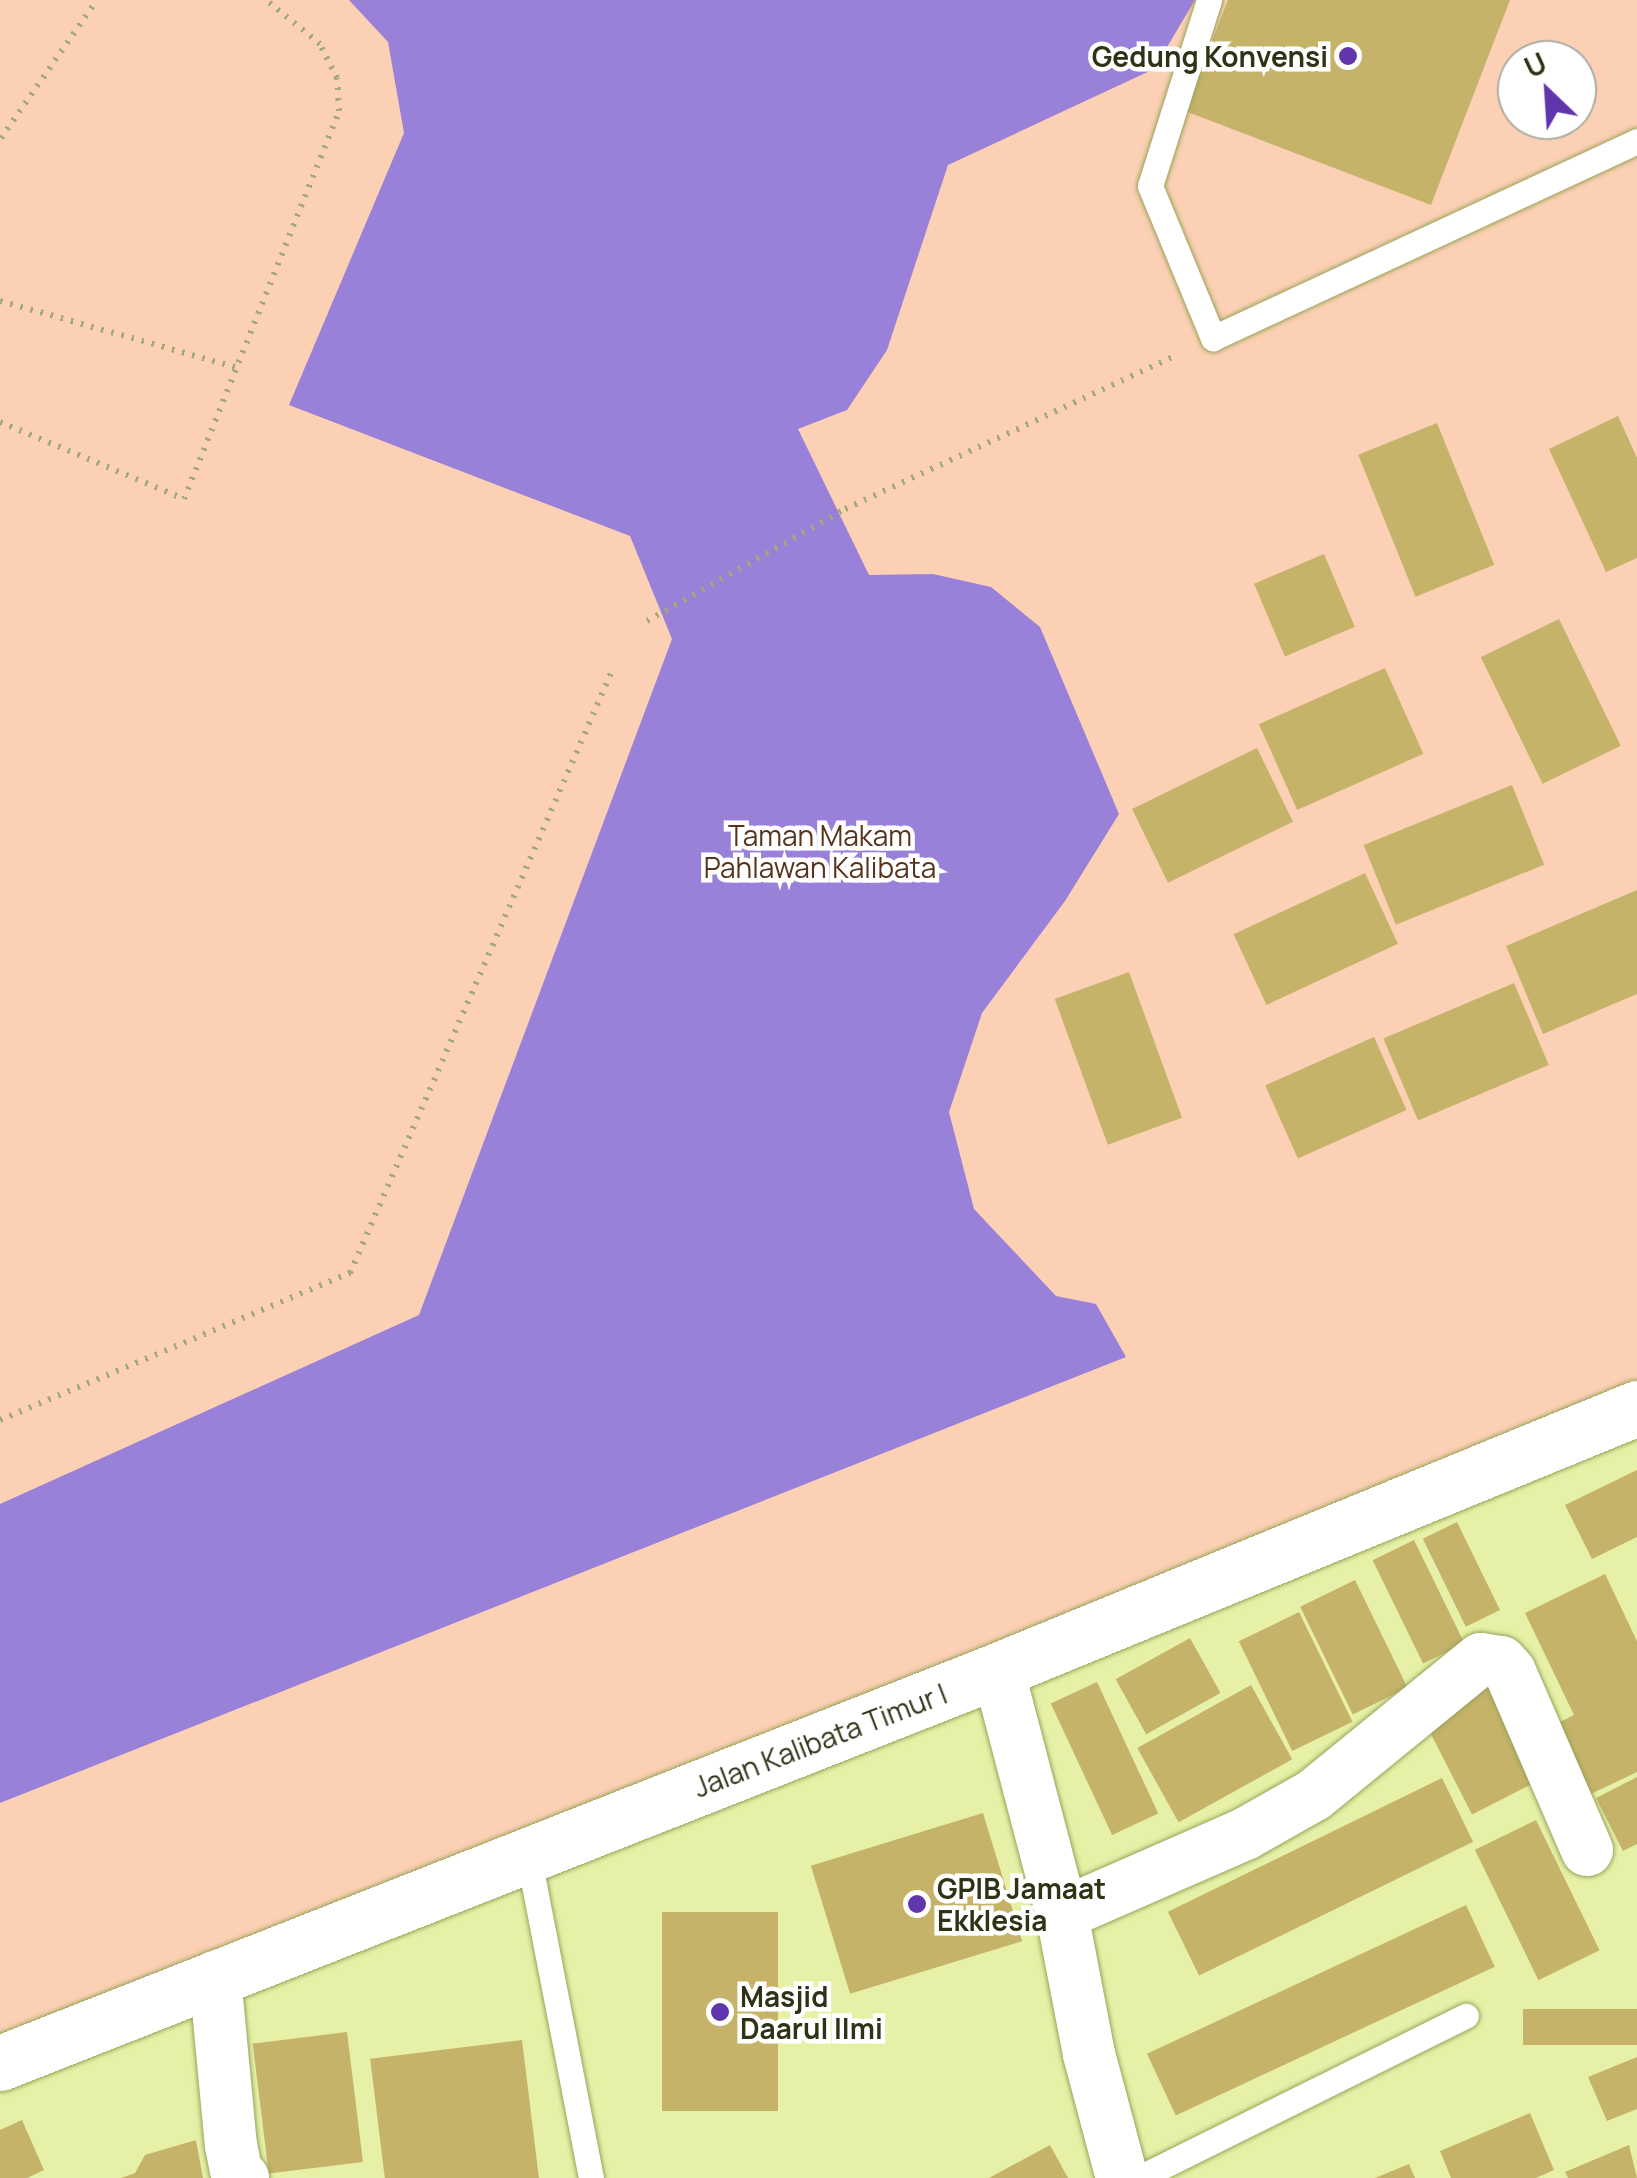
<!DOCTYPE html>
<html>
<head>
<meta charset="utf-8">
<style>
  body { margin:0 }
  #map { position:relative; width:1637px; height:2178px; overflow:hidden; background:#e6f1a7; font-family:Manrope,sans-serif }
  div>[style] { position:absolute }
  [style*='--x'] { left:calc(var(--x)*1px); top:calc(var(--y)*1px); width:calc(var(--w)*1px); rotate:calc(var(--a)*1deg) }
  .green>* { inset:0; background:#fcd0b4 }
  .water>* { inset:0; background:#9981d9 }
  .building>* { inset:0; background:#c6b36a; transform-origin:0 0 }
  .path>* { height:6px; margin-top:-3px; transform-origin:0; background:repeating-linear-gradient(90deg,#a3ab72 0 2.5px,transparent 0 10.5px) }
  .roads { filter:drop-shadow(0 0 2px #9aa35b) drop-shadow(0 0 2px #9aa35b) }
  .service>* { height:25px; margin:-12.5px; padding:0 12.5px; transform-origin:12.5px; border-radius:12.5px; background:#fff }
  .minor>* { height:52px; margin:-26px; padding:0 26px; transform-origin:26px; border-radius:26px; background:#fff }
  .tertiary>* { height:55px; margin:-27.5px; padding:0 27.5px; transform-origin:27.5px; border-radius:27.5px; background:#fff }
  .dots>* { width:28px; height:28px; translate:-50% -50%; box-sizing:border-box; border:5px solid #fff; border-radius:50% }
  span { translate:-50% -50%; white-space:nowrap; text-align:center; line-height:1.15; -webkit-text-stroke:9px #fff; paint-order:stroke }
  .poi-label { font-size:28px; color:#2f3215; font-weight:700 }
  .right { translate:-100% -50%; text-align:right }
  .left { translate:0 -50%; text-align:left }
  .park-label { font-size:28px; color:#56331a }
  .street-label { font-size:28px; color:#2f3215 }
  .north { position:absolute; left:1497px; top:40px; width:100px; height:100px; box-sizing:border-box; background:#fff; border:2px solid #acada1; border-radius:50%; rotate:335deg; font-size:28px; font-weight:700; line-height:40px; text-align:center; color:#2f3215 }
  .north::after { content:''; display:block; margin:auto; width:35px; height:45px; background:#6135ac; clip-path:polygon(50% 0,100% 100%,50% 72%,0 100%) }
</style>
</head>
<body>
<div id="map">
  <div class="green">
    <div style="clip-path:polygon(evenodd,0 0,1637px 0,1637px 1405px,0 2062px,0 0,1517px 60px,1577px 60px,1577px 120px,1517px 120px,1517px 60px)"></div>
  </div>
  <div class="water">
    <div style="clip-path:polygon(349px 0,1195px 0,1154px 69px,948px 165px,887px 350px,847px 410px,798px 429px,869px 575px,933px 574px,991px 587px,1040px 627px,1119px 814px,1065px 901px,982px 1013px,949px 1112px,974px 1209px,1056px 1296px,1096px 1304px,1126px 1357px,0 1803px,0 1504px,419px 1315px,672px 639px,630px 536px,289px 405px,404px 133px,388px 42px)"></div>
  </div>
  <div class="building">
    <div style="clip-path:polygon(1228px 0,1510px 0,1431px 205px,1185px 111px)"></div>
    <div style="clip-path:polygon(1618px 416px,1637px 458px,1637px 558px,1606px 572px,1549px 449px)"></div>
    <div style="left:1437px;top:423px;width:153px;height:85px;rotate:68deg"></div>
    <div style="left:1324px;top:554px;width:79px;height:76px;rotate:67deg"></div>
    <div style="left:1559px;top:619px;width:141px;height:87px;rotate:64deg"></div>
    <div style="left:1385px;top:668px;width:94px;height:138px;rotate:66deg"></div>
    <div style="left:1257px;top:748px;width:82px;height:139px;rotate:64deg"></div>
    <div style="left:1512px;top:785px;width:86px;height:160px;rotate:68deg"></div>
    <div style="left:1365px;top:873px;width:78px;height:145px;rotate:65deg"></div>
    <div style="clip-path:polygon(1637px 890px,1637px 994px,1543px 1034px,1506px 946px)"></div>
    <div style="left:1129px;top:972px;width:155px;height:79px;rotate:70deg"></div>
    <div style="left:1514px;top:983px;width:89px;height:142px;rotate:67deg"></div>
    <div style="left:1374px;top:1037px;width:80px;height:119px;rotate:66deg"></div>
    <div style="clip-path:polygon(1637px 1470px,1637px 1537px,1592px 1559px,1565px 1505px)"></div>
    <div style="left:1457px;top:1522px;width:98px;height:38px;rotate:64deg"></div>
    <div style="left:1414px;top:1540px;width:115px;height:46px;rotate:64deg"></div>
    <div style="clip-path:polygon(1605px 1574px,1637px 1641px,1637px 1772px,1591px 1794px,1558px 1723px,1574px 1715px,1525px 1613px)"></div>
    <div style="left:1355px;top:1580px;width:120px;height:61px;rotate:64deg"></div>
    <div style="left:1299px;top:1612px;width:122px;height:67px;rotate:64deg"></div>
    <div style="left:1190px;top:1638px;width:63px;height:85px;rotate:61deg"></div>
    <div style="left:1097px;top:1682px;width:145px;height:51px;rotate:65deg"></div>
    <div style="left:1488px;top:1683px;width:110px;height:74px;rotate:63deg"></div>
    <div style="left:1251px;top:1685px;width:85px;height:130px;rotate:61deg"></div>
    <div style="clip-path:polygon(1637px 1777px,1637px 1844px,1623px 1851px,1596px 1798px)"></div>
    <div style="left:1442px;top:1778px;width:71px;height:305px;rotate:64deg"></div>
    <div style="left:983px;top:1813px;width:134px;height:180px;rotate:73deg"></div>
    <div style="left:1536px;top:1820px;width:145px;height:68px;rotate:64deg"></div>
    <div style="left:1466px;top:1905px;width:68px;height:352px;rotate:65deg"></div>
    <div style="left:778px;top:1912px;width:199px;height:116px;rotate:90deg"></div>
    <div style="left:1637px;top:2009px;width:36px;height:114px;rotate:90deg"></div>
    <div style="left:347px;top:2032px;width:131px;height:95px;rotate:83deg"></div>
    <div style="left:522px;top:2040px;width:139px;height:153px;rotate:83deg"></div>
    <div style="clip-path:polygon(1637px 2057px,1637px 2109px,1607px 2121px,1588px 2077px)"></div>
    <div style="clip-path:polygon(1530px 2113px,1554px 2170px,1536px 2178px,1451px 2178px,1440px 2151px)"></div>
    <div style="clip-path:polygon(22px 2120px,44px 2170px,27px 2178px,0 2178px,0 2130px)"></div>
    <div style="clip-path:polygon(196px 2140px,203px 2178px,121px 2178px,135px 2173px,145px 2155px)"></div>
    <div style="clip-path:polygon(1050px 2145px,1068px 2178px,989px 2178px)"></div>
    <div style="clip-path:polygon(1629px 2145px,1637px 2178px,1568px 2178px,1565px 2172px)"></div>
    <div style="clip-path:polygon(1409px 2164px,1415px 2178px,1375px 2178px)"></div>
  </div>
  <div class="path">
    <div style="--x:1;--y:138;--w:168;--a:-55.2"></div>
    <div style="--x:0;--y:301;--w:248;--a:15.7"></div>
    <div style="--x:0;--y:422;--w:199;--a:22.7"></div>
    <div style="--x:184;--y:499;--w:418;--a:-68.2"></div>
    <div style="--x:339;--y:111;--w:33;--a:-93"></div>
    <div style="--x:337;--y:78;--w:38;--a:-117"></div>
    <div style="--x:320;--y:44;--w:70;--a:-140.8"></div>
    <div style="--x:647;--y:621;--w:227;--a:-29.5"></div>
    <div style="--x:845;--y:509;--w:366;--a:-24.9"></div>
    <div style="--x:0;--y:1420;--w:380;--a:-22.8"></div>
    <div style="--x:350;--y:1273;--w:654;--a:-66.49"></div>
  </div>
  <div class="roads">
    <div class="service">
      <div style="--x:1209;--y:0;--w:195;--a:107.6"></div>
      <div style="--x:1150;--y:186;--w:165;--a:67.5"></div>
      <div style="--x:1213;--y:338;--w:468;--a:-24.9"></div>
      <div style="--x:528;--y:1854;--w:330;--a:79"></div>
      <div style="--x:1139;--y:2178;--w:365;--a:-26.4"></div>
    </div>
    <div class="minor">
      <div style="--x:998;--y:1670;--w:252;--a:75.3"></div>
      <div style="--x:1062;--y:1914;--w:143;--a:79.1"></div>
      <div style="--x:1089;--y:2054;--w:128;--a:75.1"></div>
      <div style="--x:1062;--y:1914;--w:200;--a:-23.6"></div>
      <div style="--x:1245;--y:1834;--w:79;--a:-29.5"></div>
      <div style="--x:1314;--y:1795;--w:215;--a:-39.2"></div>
      <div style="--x:1481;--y:1659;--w:20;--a:9"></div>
      <div style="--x:1501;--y:1662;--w:13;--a:48"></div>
      <div style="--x:1510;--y:1672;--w:194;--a:66.6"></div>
      <div style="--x:215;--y:1977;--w:169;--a:84.6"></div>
      <div style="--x:231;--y:2145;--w:25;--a:79"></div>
      <div style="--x:236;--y:2170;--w:11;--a:49"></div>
    </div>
    <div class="tertiary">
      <div style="--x:0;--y:2063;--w:1073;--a:-21.49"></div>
      <div style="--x:998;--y:1670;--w:691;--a:-22.29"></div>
    </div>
  </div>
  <div class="dots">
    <div style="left:1348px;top:56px;background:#6135ac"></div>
    <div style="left:917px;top:1904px;background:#6135ac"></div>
    <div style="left:720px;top:2012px;background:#6135ac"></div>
  </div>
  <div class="poi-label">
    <span class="right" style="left:1328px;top:56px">Gedung Konvensi</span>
    <span class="left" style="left:937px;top:1904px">GPIB Jamaat<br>Ekklesia</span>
    <span class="left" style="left:740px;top:2012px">Masjid<br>Daarul Ilmi</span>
  </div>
  <div class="park-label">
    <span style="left:820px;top:851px">Taman Makam<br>Pahlawan Kalibata</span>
  </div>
  <div class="street-label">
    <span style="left:820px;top:1740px;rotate:-21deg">Jalan Kalibata Timur I</span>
  </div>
  <div class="north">U</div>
</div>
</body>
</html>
